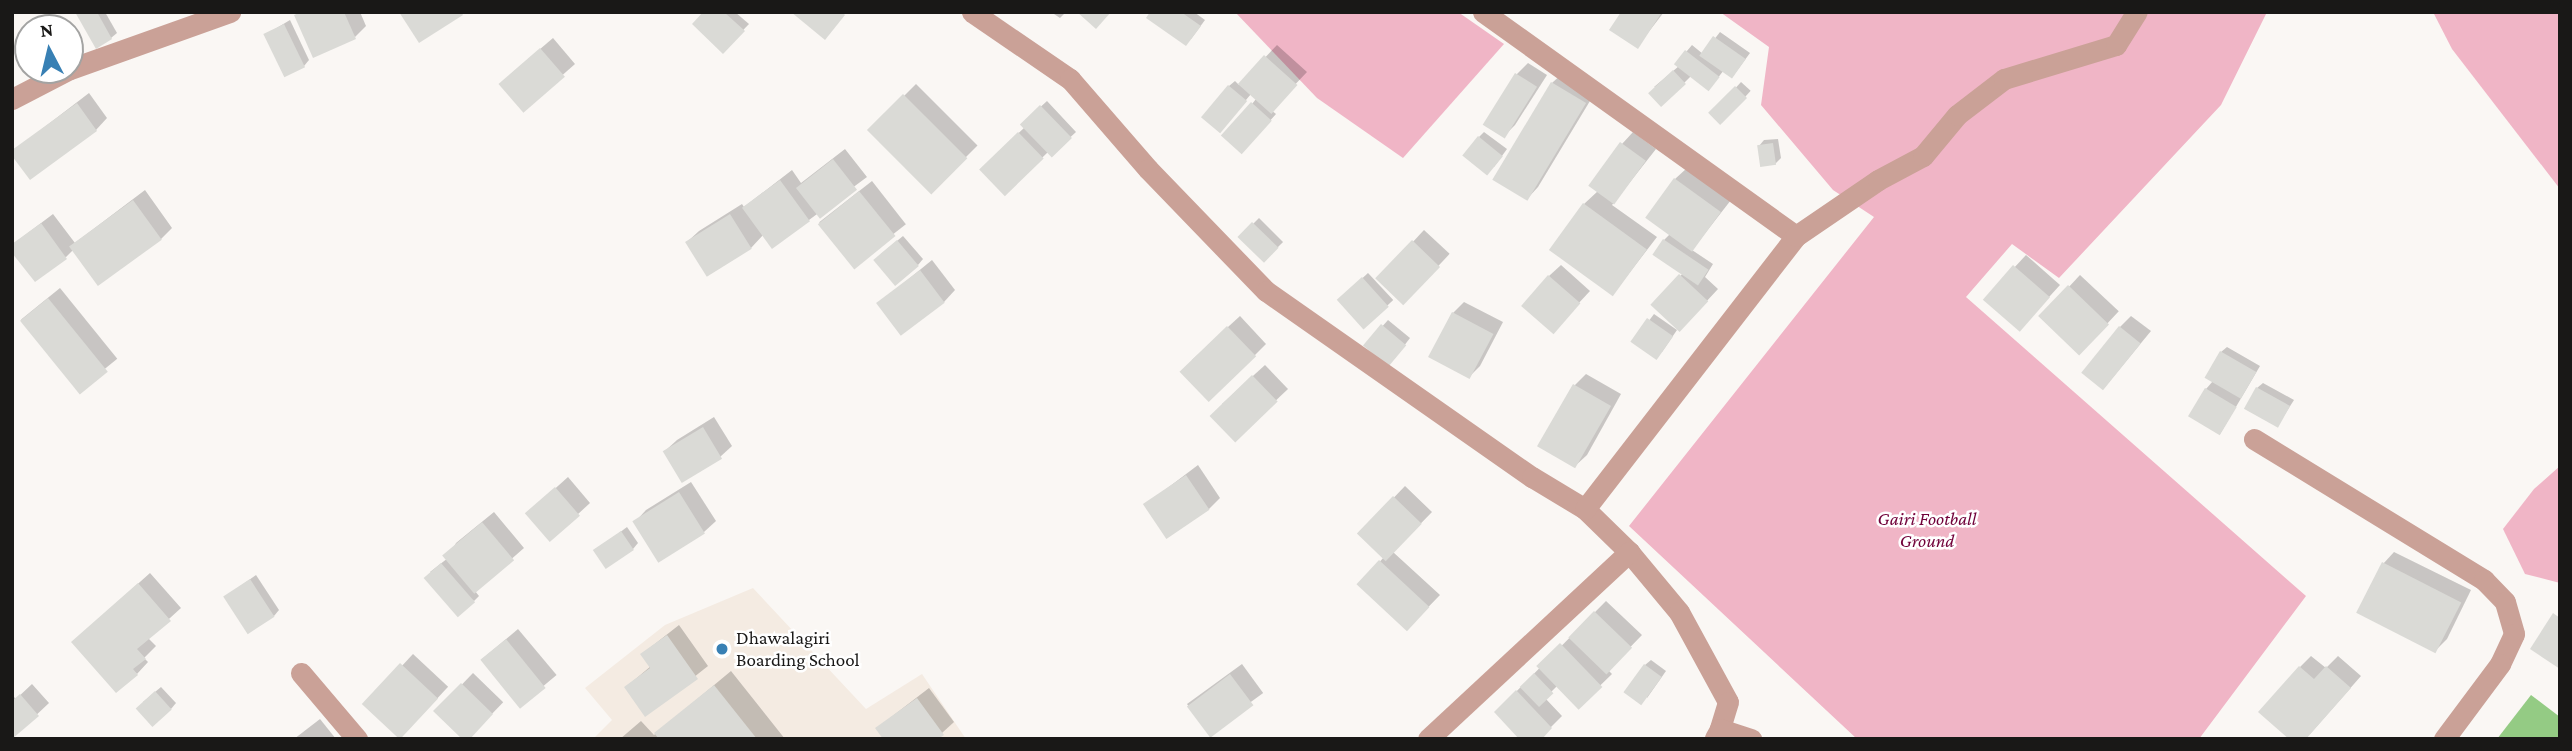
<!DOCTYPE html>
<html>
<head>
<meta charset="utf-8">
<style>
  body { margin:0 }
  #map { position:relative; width:2572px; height:751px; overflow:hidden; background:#faf7f4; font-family:"Crimson Pro",serif }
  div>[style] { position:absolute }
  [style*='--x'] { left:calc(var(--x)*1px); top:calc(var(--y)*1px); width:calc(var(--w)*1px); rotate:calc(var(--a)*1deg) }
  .built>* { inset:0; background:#f4ebe2 }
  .green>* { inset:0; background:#f0b5c6 }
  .water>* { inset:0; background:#94cb84 }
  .shadow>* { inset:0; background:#0003; transform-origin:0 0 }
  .building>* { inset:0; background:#dadad6; transform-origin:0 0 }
  .minor>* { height:21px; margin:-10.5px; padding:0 10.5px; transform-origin:10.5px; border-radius:10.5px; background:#caa197 }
  .dots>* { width:19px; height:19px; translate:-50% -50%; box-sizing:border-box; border:4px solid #fff; border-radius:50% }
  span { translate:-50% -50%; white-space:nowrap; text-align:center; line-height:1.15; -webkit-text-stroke:5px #fff; paint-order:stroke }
  .park-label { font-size:19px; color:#700039; font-style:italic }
  .poi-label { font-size:19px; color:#191817 }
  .left { translate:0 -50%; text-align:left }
  .frame { position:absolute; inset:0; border:14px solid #191817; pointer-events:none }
  .north { position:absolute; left:14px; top:14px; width:70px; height:70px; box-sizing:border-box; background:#fff; border:2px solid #a3a3a2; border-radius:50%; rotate:353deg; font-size:19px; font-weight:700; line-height:28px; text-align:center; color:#191817 }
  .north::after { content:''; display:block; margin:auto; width:24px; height:32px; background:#3880b4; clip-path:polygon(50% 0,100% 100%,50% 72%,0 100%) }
</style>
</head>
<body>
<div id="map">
  <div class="built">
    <div style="clip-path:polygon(753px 588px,866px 709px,922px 674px,966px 739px,593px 739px,612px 720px,585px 688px,665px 625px)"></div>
  </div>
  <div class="green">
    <div style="clip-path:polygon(1235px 12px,1458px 12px,1504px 44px,1403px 158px,1317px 98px)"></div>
    <div style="clip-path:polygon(1720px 12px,2267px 12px,2221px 105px,2059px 278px,2012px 244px,1966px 297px,2306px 596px,2199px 739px,1857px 739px,1629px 526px,1874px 217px,1833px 190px,1761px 105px,1769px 47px)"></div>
    <div style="clip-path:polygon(2433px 12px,2560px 12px,2560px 189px,2452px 49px)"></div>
    <div style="clip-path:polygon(2560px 466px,2560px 583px,2525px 574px,2503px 529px,2534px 489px)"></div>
  </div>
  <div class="water">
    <div style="clip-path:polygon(2531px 695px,2560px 717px,2560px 739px,2497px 739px)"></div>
  </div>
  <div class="shadow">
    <div style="clip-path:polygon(77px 12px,105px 12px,117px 33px,111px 38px)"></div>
    <div style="clip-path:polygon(300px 12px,360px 12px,366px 26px,355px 37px,296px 16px)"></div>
    <div style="clip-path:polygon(706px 12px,735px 12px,749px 24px,723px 51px)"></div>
    <div style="clip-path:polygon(1051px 12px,1066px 12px,1060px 18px)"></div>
    <div style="clip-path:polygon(1152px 12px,1194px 12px,1205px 20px,1191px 39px)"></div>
    <div style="clip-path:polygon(1623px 12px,1664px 12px,1637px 47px)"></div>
    <div style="clip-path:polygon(290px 20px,309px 60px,304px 66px,265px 35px)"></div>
    <div style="clip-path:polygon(1720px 32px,1750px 53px,1733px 76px,1724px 70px,1713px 84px,1691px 76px,1684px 83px,1654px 87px,1679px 66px,1676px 64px,1692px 45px,1703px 54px)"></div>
    <div style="clip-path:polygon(553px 38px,575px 64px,523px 110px,512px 73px)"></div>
    <div style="clip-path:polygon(1277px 45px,1307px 72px,1271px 110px,1276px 114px,1248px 146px,1252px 104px,1256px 99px,1251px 94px,1225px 125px,1229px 86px,1235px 81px,1239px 85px)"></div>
    <div style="clip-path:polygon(1528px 63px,1547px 75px,1515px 125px,1504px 136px,1517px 74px)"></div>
    <div style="clip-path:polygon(1564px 72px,1596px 91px,1538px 187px,1527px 199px,1552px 83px)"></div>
    <div style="left:1741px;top:82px;width:13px;height:43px;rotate:42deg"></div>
    <div style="left:916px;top:84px;width:87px;height:65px;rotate:45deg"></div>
    <div style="clip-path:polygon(89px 93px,107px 118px,96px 130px,12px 152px)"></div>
    <div style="clip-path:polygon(1047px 101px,1076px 132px,1051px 155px,1048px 152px,1005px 194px,981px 169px,1025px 127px,1022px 124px)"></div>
    <div style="clip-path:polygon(1484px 132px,1507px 149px,1494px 167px,1479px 137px)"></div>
    <div style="clip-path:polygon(1633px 132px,1656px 149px,1612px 205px,1657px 237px,1613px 294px,1584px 204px,1598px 191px,1622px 144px)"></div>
    <div style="clip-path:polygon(1778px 139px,1781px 158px,1775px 164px,1759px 146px,1764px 140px)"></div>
    <div style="clip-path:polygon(845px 149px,867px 177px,809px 220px,764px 234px,751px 248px,687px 242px,699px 231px,742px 204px,744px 207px,792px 170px,801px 183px)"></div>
    <div style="clip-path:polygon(1687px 168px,1731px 200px,1692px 250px,1713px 264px,1705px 277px,1718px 289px,1692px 317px,1654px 305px,1684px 272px,1664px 240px,1670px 234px,1675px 179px)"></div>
    <div style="left:872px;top:181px;width:55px;height:67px;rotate:52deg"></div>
    <div style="clip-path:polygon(145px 190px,172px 228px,161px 239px,74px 249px,66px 257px,12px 245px,53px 214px,75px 243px)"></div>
    <div style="left:1259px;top:218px;width:34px;height:27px;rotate:45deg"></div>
    <div style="left:1424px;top:230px;width:35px;height:67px;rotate:43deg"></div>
    <div style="clip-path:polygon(903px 236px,923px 259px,918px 265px,881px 254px)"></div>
    <div style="clip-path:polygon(2026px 255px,2060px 285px,2030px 318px,1985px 299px)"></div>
    <div style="clip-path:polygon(932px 260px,955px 290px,944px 302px,878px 304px)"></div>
    <div style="clip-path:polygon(1561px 265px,1590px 291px,1563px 320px,1549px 276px)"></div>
    <div style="left:1368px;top:273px;width:37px;height:39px;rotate:47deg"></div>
    <div style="left:2080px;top:275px;width:53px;height:57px;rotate:43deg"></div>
    <div style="left:60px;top:288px;width:91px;height:50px;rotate:51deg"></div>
    <div style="clip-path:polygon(1464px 302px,1503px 322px,1480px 366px,1469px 377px,1453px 313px)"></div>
    <div style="clip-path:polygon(1654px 314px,1677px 330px,1662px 352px,1633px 342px)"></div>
    <div style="clip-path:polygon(1240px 316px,1266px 344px,1255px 355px,1192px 360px)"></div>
    <div style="clip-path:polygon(2131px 316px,2151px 331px,2104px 388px,2120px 327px)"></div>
    <div style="clip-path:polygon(1388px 320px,1410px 338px,1394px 359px,1365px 346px)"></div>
    <div style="clip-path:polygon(2227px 347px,2260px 366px,2220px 434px,2206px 389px,2213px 381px,2221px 352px)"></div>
    <div style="clip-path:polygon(1265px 365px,1288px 389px,1234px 440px,1222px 404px)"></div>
    <div style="clip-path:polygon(1586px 374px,1621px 394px,1587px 455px,1575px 466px,1540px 446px,1575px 385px)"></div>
    <div style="clip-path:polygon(2263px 383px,2294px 400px,2278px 425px,2257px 388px)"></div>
    <div style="clip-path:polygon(714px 417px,732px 446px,720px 457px,665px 451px,677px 440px)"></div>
    <div style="clip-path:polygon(1198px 465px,1220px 498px,1209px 509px,1145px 505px)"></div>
    <div style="clip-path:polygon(568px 477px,590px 503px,551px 539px,539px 503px)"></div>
    <div style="clip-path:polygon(691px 482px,716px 521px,704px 532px,659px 560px,635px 522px,646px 510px)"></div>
    <div style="clip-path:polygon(1405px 486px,1432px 512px,1393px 552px,1440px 595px,1408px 628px,1360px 584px,1384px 557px,1359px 534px)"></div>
    <div style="clip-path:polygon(494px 512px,524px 548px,475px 591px,479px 596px,474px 601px,430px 572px,448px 558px,456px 543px)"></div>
    <div style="clip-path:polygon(627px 527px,638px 543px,633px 549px,595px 551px)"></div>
    <div style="clip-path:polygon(2394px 552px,2471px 590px,2447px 639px,2436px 650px,2383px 564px)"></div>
    <div style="clip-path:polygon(150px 573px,181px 608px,148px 638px,156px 646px,144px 658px,148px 662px,137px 674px,85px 631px)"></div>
    <div style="clip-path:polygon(256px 575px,279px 610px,274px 616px,225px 597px)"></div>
    <div style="clip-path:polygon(1606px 601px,1642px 635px,1608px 670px,1612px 674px,1578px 707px,1558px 685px,1545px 698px,1562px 716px,1539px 739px,1496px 712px)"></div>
    <div style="clip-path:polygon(679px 625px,708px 666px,646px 715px,626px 687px,651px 666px,642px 654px)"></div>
    <div style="left:518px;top:629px;width:60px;height:48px;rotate:50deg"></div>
    <div style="left:413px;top:654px;width:48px;height:69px;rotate:43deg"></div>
    <div style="clip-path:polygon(2311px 656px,2326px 668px,2338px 656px,2361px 676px,2310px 734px,2300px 667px)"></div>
    <div style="clip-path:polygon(1651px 660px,1666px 671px,1647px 698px,1645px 665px)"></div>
    <div style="left:1242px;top:664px;width:36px;height:68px;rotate:54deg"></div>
    <div style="clip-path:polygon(731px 671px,785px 739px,620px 739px,641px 721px,654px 735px)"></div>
    <div style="left:473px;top:673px;width:42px;height:53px;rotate:44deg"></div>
    <div style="clip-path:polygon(32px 684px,49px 703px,12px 738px,12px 695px,16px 699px)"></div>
    <div style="clip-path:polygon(161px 687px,176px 703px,171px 709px,143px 702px)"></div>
    <div style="clip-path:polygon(929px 688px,954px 722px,942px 733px,877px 728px)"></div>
    <div style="clip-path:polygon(320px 719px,336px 739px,294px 739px)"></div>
  </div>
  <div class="building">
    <div style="clip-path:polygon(75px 12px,97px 12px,112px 39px,96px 49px)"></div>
    <div style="clip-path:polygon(301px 12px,344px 12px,356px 39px,313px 58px,294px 15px)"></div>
    <div style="clip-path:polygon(399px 12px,461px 12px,463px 15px,419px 43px)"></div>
    <div style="clip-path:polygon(703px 12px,724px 12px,745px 31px,723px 54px,692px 24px)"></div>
    <div style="clip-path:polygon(791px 12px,842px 12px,845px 15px,825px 40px)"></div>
    <div style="clip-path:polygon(1077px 12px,1111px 12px,1096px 29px)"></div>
    <div style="clip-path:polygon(1150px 12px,1181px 12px,1201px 26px,1186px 46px,1146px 18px)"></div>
    <div style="clip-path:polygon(1621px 12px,1662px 12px,1638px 49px,1609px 30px)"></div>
    <div style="left:284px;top:24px;width:48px;height:23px;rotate:64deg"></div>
    <div style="left:1713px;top:36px;width:40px;height:24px;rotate:35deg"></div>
    <div style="left:540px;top:48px;width:38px;height:55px;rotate:49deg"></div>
    <div style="left:1685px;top:50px;width:44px;height:18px;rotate:38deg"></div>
    <div style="left:1264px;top:55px;width:45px;height:39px;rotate:42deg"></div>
    <div style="left:1673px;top:70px;width:19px;height:34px;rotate:47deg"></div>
    <div style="left:1515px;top:73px;width:26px;height:61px;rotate:32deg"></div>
    <div style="left:1551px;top:82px;width:41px;height:114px;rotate:31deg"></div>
    <div style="left:1228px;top:85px;width:25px;height:42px;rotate:40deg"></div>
    <div style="left:1735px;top:86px;width:17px;height:38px;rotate:45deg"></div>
    <div style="left:903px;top:94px;width:91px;height:51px;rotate:45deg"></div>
    <div style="left:1251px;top:102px;width:28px;height:45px;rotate:42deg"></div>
    <div style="clip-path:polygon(77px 103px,97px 131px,30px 180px,12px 156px,12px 150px)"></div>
    <div style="left:1040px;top:105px;width:46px;height:28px;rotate:46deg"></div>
    <div style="left:1018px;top:132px;width:37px;height:54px;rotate:46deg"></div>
    <div style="left:1478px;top:136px;width:32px;height:25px;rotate:39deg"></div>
    <div style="left:1620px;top:142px;width:32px;height:54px;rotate:36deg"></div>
    <div style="left:1773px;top:143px;width:22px;height:16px;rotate:82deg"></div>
    <div style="left:833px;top:159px;width:39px;height:47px;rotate:52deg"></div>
    <div style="left:1674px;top:178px;width:58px;height:49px;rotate:36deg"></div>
    <div style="left:780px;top:180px;width:51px;height:47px;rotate:54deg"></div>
    <div style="left:859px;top:191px;width:58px;height:53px;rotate:51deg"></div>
    <div style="left:133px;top:200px;width:49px;height:79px;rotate:54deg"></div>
    <div style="left:1583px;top:203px;width:79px;height:58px;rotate:36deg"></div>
    <div style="left:730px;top:214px;width:41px;height:53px;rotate:58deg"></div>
    <div style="left:1252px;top:222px;width:37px;height:21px;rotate:44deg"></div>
    <div style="clip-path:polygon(41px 223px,67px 259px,35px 282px,12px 253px,12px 244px)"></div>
    <div style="left:1663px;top:239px;width:55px;height:19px;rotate:34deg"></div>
    <div style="left:897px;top:240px;width:34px;height:31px;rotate:50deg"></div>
    <div style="left:1412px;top:240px;width:39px;height:53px;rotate:44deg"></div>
    <div style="left:2013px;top:265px;width:49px;height:46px;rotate:41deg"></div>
    <div style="left:920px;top:270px;width:41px;height:55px;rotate:53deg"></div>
    <div style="left:1679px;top:274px;width:40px;height:42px;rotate:43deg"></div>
    <div style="left:1548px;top:275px;width:43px;height:41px;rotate:41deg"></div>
    <div style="left:1362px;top:277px;width:40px;height:34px;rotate:48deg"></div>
    <div style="left:2068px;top:285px;width:57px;height:43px;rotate:44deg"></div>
    <div style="left:48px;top:298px;width:95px;height:36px;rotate:51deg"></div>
    <div style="left:1452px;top:312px;width:47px;height:51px;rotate:28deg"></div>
    <div style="left:1647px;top:318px;width:32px;height:29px;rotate:35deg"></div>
    <div style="left:1381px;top:324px;width:33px;height:28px;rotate:40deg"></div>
    <div style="left:1227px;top:326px;width:42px;height:66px;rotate:46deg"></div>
    <div style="left:2119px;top:326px;width:28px;height:60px;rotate:39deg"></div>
    <div style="left:2220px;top:351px;width:42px;height:31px;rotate:30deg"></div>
    <div style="left:1252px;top:375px;width:37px;height:59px;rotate:46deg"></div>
    <div style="left:1573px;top:384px;width:44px;height:72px;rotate:30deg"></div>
    <div style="left:2256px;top:387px;width:39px;height:25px;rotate:29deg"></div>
    <div style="left:2205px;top:388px;width:37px;height:33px;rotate:31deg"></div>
    <div style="left:703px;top:427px;width:37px;height:47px;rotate:59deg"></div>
    <div style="left:1186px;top:475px;width:42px;height:52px;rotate:56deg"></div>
    <div style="left:555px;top:487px;width:38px;height:40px;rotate:49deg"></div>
    <div style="left:679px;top:492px;width:49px;height:55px;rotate:58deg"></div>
    <div style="left:1393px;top:496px;width:40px;height:52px;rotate:44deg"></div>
    <div style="left:482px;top:522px;width:50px;height:52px;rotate:50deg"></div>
    <div style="left:621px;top:531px;width:23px;height:34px;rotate:56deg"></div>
    <div style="left:1379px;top:560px;width:69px;height:33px;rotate:43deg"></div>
    <div style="left:2382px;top:562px;width:89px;height:57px;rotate:27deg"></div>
    <div style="left:441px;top:563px;width:52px;height:23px;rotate:49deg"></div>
    <div style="left:250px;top:579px;width:45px;height:32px;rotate:57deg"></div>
    <div style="clip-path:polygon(138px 583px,171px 621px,137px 649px,146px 659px,133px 669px,138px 675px,116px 693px,71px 642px)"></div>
    <div style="left:1594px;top:611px;width:53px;height:37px;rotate:44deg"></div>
    <div style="clip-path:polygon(2553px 613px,2560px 618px,2560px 669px,2530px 649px)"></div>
    <div style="clip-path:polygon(667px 635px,698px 679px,645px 717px,624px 687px,650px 668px,640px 654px)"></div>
    <div style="left:506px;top:639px;width:63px;height:33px;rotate:51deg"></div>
    <div style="left:1560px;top:643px;width:61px;height:33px;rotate:46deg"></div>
    <div style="left:400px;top:663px;width:52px;height:56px;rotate:43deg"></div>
    <div style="left:1644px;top:664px;width:22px;height:35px;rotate:36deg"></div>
    <div style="clip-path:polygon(2299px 666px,2314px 679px,2326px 666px,2351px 688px,2306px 739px,2289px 739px,2258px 712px)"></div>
    <div style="left:1534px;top:673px;width:28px;height:20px;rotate:46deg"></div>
    <div style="left:1230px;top:674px;width:39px;height:54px;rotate:53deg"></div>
    <div style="clip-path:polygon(461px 683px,493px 714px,470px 739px,462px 739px,433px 711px)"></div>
    <div style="clip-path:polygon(714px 685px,757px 739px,659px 739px,654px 733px)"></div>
    <div style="clip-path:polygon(1516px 690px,1552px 728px,1542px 739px,1519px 739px,1494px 712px)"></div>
    <div style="left:155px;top:691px;width:25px;height:26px;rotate:48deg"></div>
    <div style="clip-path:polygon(20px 694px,39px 716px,12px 739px,12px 701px)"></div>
    <div style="clip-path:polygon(917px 698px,944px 735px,938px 739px,883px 739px,875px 728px)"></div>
  </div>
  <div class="minor">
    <div style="--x:972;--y:12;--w:119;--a:34.4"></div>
    <div style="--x:1070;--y:79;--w:119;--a:49.1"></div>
    <div style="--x:1148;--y:169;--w:170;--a:46"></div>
    <div style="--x:1266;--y:291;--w:325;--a:35"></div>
    <div style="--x:1532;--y:477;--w:62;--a:31.1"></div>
    <div style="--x:1585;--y:509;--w:62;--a:44.3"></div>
    <div style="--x:1629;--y:552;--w:78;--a:50.2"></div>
    <div style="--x:1679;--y:612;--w:102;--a:61.4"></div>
    <div style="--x:1728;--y:702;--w:28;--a:107"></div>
    <div style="--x:1720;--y:729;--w:10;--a:79"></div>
    <div style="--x:1483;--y:12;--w:385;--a:35.6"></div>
    <div style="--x:70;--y:69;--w:170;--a:-19.6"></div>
    <div style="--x:12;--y:99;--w:63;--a:-27.4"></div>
    <div style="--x:2254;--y:439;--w:270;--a:31.5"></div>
    <div style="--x:2484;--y:580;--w:30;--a:46"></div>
    <div style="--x:2505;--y:602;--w:33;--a:74"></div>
    <div style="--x:2514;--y:634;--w:33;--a:115"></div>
    <div style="--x:2500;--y:664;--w:94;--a:126.7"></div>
    <div style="--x:1585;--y:509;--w:345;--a:-52.3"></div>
    <div style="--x:1796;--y:236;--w:99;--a:-34.3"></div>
    <div style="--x:1878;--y:180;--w:51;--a:-28.1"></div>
    <div style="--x:1923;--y:156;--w:53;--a:-50.3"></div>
    <div style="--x:1957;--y:115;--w:59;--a:-37.5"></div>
    <div style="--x:2004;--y:79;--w:117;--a:-16.9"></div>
    <div style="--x:2116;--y:45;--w:39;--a:-58"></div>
    <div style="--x:301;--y:673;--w:87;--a:49.7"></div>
    <div style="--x:1715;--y:738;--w:10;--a:-61"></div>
    <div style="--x:1720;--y:729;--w:33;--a:18"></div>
    <div style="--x:1428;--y:739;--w:275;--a:-42.9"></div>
  </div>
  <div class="dots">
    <div style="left:722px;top:649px;background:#3880b4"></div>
  </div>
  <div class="park-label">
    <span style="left:1927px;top:530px">Gairi Football<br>Ground</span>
  </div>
  <div class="poi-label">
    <span class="left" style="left:736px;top:649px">Dhawalagiri<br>Boarding School</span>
  </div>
  <div class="frame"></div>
  <div class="north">N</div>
</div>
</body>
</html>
